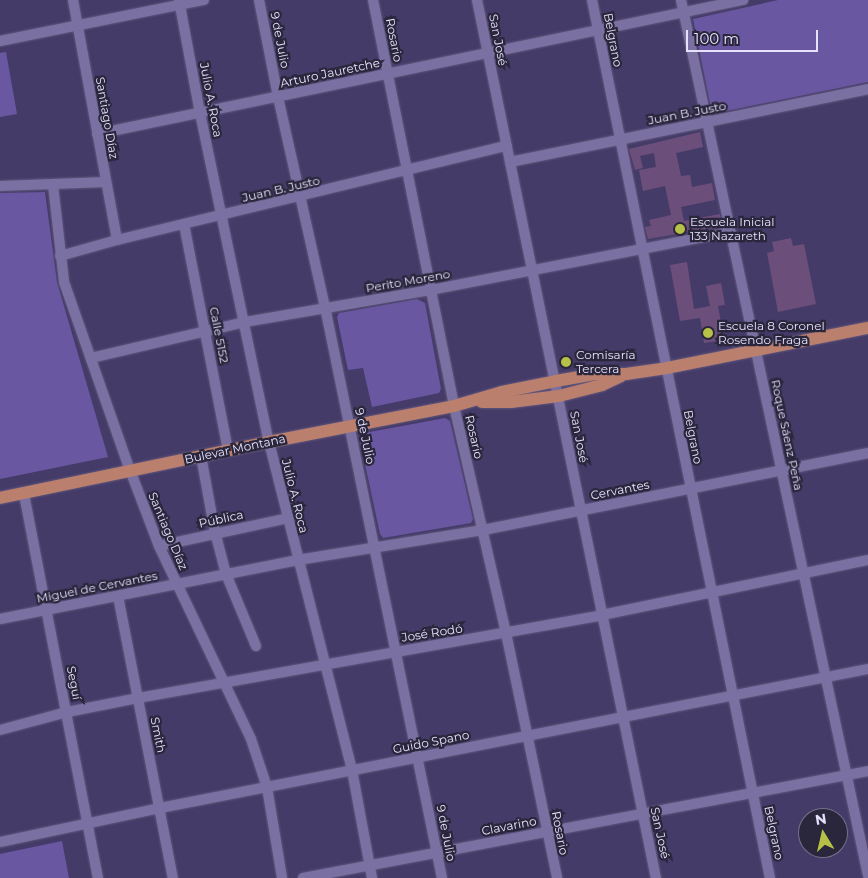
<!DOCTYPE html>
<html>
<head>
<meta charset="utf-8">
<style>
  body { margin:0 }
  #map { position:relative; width:868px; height:878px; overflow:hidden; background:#453b68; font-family:Montserrat,sans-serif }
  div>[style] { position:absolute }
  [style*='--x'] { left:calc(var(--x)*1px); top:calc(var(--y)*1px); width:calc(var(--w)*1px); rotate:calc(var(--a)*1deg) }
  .green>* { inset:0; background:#6957a1 }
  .building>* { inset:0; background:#6b4f7a }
  .roads { filter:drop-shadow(0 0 1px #60577d) drop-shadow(0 0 1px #60577d) }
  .minor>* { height:10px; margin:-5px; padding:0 5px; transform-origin:5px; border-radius:5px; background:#7a71a2 }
  .major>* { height:12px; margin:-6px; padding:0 6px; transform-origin:6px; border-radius:6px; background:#ba7f6d }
  .dots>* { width:14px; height:14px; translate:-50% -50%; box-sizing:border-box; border:2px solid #2a263b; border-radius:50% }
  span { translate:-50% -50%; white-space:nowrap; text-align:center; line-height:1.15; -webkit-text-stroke:4.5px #2a263b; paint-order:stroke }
  .street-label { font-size:12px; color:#e6e2fe }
  .poi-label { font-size:12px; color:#e6e2fe }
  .left { translate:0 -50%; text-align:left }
  .north { position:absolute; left:798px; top:808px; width:50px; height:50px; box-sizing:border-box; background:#2a263b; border:1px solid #757189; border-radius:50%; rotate:351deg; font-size:14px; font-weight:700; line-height:20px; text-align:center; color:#e6e2fe }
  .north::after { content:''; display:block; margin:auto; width:18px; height:22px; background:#b8c147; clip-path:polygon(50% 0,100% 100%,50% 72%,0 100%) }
  .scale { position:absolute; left:686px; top:30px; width:132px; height:22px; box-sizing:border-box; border:2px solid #e6e2fe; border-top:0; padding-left:6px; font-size:15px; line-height:18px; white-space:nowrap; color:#e6e2fe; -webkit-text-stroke:4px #2a263b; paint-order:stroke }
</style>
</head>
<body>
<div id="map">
  <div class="green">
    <div style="clip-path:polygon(778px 0,868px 0,868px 82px,712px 114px,693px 19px)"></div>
    <div style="clip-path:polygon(6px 52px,17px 114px,0 117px,0 53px)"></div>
    <div style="clip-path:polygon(45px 192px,57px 282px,108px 457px,0 479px,0 193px)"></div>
    <div style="clip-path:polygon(417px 299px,425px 303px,441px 389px,439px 393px,372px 407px,363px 368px,348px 370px,337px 317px,339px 313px)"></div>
    <div style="clip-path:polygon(445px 418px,450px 421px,473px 519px,471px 523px,383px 538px,380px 534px,360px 441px,364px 433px)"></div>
    <div style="clip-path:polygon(62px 841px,69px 878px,0 878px,0 854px)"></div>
  </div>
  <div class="building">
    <div style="clip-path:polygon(700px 132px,703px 147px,676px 153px,681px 176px,690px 175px,692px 187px,712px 183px,715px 200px,681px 207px,684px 221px,720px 214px,721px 220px,718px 227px,648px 239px,645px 227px,651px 226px,649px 220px,671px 215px,665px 186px,643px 191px,639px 170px,656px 167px,654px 153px,640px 156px,643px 168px,635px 170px,629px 149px)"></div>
    <div style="clip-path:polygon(791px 238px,793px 246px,804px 244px,816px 304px,778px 312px,767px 253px,774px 251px,772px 242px)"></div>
    <div style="clip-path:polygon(687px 262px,694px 309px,710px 306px,706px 286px,721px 283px,725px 305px,718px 306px,724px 340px,704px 343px,700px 318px,680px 321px,670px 265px)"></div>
  </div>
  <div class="roads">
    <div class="minor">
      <div style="--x:73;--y:0;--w:244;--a:79.6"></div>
      <div style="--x:179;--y:0;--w:115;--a:79.5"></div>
      <div style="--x:200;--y:113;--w:336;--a:78.2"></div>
      <div style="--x:269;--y:442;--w:338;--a:75.8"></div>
      <div style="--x:352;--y:770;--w:110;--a:79.5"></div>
      <div style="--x:259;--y:0;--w:99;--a:78.9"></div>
      <div style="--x:278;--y:97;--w:215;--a:77.4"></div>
      <div style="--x:325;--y:307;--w:583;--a:78.42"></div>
      <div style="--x:373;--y:0;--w:414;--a:78.7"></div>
      <div style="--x:454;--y:406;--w:233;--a:77.1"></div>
      <div style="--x:506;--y:633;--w:250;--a:78.2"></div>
      <div style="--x:477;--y:0;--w:896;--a:78.48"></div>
      <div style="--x:592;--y:0;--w:896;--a:78.54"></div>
      <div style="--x:681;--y:0;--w:895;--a:77.94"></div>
      <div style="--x:0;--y:41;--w:208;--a:-11.4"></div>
      <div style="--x:97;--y:134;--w:660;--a:-11.72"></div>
      <div style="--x:510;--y:162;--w:365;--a:-11.5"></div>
      <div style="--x:53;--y:185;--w:98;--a:83.5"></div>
      <div style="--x:64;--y:282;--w:199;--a:70.7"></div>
      <div style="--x:130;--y:470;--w:81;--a:69.1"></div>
      <div style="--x:159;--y:546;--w:214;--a:64.5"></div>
      <div style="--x:251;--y:739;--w:51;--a:71.6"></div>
      <div style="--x:267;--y:787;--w:92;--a:80.6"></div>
      <div style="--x:0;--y:186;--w:106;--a:-2.2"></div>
      <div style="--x:184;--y:224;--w:230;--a:79"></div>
      <div style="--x:60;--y:256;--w:59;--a:-15.7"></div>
      <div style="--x:117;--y:240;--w:401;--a:-13.6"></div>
      <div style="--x:91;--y:358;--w:158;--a:-13.2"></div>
      <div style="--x:245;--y:322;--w:189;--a:-9.8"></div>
      <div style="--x:431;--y:290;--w:305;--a:-11"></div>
      <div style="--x:201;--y:456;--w:77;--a:79.6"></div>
      <div style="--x:215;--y:532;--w:43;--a:75.3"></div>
      <div style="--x:226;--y:574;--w:78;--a:67.4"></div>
      <div style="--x:24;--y:494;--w:391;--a:79.1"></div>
      <div style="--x:159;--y:546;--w:133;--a:-12.2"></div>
      <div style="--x:118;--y:596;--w:287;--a:79"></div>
      <div style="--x:0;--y:619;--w:304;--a:-11.2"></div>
      <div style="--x:298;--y:560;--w:187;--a:-9.2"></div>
      <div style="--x:483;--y:530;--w:393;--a:-11.3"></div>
      <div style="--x:0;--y:730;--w:69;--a:-15"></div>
      <div style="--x:67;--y:712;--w:72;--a:-11.2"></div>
      <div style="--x:138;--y:698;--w:471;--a:-10.1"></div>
      <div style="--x:602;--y:615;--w:272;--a:-11.7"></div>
      <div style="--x:0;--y:842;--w:164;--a:-12"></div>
      <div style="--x:160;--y:808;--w:722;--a:-11.11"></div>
      <div style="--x:303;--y:878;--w:575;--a:-10.72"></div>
    </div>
    <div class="major">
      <div style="--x:482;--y:402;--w:29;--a:0"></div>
      <div style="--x:511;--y:402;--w:48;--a:-7.1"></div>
      <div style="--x:559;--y:396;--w:44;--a:-14.3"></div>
      <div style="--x:602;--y:385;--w:21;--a:-25"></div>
      <div style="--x:0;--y:498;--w:275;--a:-11.8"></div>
      <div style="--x:269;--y:442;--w:188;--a:-11"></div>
      <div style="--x:454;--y:406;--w:50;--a:-16.3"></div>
      <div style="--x:502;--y:392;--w:55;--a:-11.5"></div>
      <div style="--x:556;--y:381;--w:41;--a:-9.9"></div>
      <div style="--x:596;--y:374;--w:30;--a:0"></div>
      <div style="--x:626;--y:374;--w:41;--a:-8.3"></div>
      <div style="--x:667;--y:368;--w:205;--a:-11.3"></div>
    </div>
  </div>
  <div class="dots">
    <div style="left:680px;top:229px;background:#b8c147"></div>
    <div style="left:708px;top:333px;background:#b8c147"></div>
    <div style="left:566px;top:362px;background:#b8c147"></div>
  </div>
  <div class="street-label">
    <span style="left:280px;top:40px;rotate:79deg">9 de Julio</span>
    <span style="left:394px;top:40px;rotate:79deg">Rosario</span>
    <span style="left:498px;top:40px;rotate:79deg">San José</span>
    <span style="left:613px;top:40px;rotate:79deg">Belgrano</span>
    <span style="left:330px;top:73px;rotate:-12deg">Arturo Jauretche</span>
    <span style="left:211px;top:100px;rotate:79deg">Julio A. Roca</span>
    <span style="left:687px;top:113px;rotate:-11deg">Juan B. Justo</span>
    <span style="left:107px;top:118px;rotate:80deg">Santiago Díaz</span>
    <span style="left:281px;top:189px;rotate:-13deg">Juan B. Justo</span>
    <span style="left:408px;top:281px;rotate:-10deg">Perito Moreno</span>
    <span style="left:219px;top:335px;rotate:79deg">Calle 5152</span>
    <span style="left:787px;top:435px;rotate:78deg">Roque Sáenz Peña</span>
    <span style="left:365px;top:436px;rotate:78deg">9 de Julio</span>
    <span style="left:474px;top:437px;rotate:77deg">Rosario</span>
    <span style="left:579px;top:437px;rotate:79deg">San José</span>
    <span style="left:693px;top:437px;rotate:79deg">Belgrano</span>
    <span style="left:235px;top:449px;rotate:-12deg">Bulevar Montana</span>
    <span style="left:620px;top:490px;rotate:-11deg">Cervantes</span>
    <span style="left:295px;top:496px;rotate:76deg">Julio A. Roca</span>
    <span style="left:221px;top:519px;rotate:-12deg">Pública</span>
    <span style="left:168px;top:531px;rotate:67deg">Santiago Díaz</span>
    <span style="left:97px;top:587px;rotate:-11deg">Miguel de Cervantes</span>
    <span style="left:432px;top:633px;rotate:-9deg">José Rodó</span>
    <span style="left:74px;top:683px;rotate:79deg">Seguí</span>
    <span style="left:158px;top:735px;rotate:79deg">Smith</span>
    <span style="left:431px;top:742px;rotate:-11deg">Guido Spano</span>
    <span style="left:509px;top:826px;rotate:-11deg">Clavarino</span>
    <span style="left:446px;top:833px;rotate:79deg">9 de Julio</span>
    <span style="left:560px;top:833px;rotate:79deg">Rosario</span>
    <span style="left:660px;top:833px;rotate:78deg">San José</span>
    <span style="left:774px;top:833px;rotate:78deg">Belgrano</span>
  </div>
  <div class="poi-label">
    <span class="left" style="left:690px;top:229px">Escuela Inicial<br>133 Nazareth</span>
    <span class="left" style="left:718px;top:333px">Escuela 8 Coronel<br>Rosendo Fraga</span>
    <span class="left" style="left:576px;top:362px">Comisaría<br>Tercera</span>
  </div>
  <div class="north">N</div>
  <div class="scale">100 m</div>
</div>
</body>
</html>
